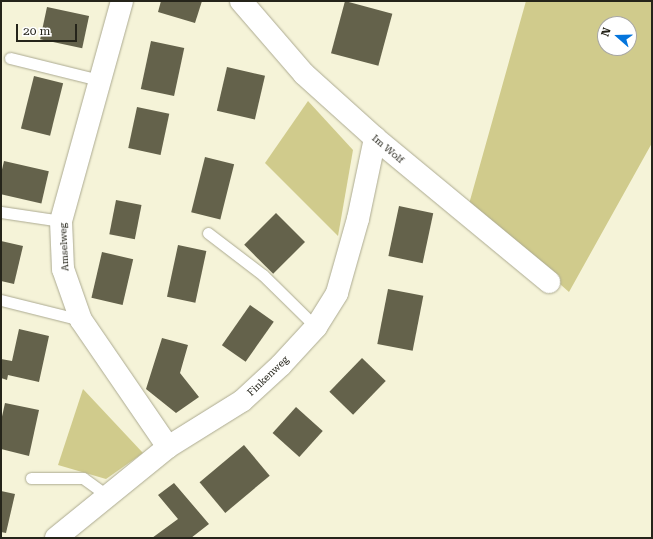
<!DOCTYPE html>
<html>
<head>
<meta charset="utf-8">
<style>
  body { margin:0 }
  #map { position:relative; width:653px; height:539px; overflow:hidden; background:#f5f3d8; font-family:"Roboto Serif",serif }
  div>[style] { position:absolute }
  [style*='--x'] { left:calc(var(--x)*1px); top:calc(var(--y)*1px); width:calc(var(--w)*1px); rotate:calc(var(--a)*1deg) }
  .green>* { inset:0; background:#d0cb8c }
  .building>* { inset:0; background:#64624b; transform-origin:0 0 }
  .roads { filter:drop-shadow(0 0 1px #acaa91) drop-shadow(0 0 1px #acaa91) }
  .service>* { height:11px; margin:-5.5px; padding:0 5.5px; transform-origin:5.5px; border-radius:5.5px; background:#fff }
  .minor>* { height:22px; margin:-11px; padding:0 11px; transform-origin:11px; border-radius:11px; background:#fff }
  span { translate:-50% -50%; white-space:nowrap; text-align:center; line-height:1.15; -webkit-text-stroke:4px #fff; paint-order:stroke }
  .street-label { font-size:10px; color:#25241a }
  .frame { position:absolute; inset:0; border:2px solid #25241a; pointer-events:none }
  .north { position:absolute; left:597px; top:16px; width:40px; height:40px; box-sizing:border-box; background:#fff; border:1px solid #a8a7a3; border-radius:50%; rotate:290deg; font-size:11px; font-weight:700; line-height:16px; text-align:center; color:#25241a }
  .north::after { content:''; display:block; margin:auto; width:14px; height:18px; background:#0475dc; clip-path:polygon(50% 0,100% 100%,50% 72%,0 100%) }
  .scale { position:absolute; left:16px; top:24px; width:61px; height:18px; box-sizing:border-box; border:2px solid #25241a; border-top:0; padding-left:5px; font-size:12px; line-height:14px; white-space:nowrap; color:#25241a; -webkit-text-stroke:3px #fff; paint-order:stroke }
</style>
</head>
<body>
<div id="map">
  <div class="green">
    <div style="clip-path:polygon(evenodd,526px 1px,652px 1px,652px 143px,569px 292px,469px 204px,526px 1px,605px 24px,629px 24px,629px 48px,605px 48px,605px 24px)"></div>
    <div style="clip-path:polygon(308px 101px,353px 150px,338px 236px,265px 163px)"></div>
    <div style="clip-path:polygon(83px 389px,143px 453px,106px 479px,58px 465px)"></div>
  </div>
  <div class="building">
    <div style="clip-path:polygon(161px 1px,202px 1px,195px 23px,158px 12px)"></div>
    <div style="left:345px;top:1px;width:49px;height:54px;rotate:15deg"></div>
    <div style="left:47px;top:7px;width:43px;height:33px;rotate:12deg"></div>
    <div style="left:151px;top:41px;width:34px;height:49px;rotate:12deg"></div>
    <div style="left:227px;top:67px;width:39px;height:45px;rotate:13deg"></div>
    <div style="left:34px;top:76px;width:30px;height:54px;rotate:14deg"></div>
    <div style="left:137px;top:107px;width:33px;height:42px;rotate:12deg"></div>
    <div style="left:205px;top:157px;width:30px;height:57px;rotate:14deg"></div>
    <div style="left:4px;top:161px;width:46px;height:33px;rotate:13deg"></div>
    <div style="left:116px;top:200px;width:26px;height:35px;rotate:11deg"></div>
    <div style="left:399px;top:206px;width:35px;height:51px;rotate:12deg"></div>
    <div style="left:276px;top:213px;width:41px;height:45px;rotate:45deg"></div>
    <div style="clip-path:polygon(1px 241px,23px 246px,14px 284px,1px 281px)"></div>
    <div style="left:178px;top:245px;width:29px;height:53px;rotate:12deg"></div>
    <div style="left:102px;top:252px;width:32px;height:47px;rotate:13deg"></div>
    <div style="left:388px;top:289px;width:36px;height:56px;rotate:11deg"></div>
    <div style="left:250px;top:305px;width:29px;height:49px;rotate:35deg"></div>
    <div style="clip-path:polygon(19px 329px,49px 336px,39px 382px,8px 375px,7px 380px,1px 378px,1px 359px,12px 361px)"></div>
    <div style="clip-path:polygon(162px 338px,188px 345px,180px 373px,199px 397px,176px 413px,146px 389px)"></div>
    <div style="left:362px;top:358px;width:33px;height:47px;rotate:44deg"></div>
    <div style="clip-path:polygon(5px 403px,39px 410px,29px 456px,1px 449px,1px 421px)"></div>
    <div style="left:296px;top:407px;width:36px;height:35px;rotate:42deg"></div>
    <div style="left:244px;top:445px;width:40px;height:58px;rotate:50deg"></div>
    <div style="clip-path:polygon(174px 483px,209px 524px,191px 538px,152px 538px,178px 519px,158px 495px)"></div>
    <div style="clip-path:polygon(1px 491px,15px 494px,6px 533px,1px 532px)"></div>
  </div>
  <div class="roads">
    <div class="service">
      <div style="--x:10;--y:58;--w:92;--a:13.9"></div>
      <div style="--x:1;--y:212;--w:61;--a:8.5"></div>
      <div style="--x:208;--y:233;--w:69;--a:37.4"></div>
      <div style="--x:263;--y:275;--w:74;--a:44.5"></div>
      <div style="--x:1;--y:300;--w:82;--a:14"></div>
      <div style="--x:31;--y:478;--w:52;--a:0"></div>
      <div style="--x:83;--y:478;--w:29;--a:36"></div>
    </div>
    <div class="minor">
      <div style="--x:122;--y:1;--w:228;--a:105.5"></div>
      <div style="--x:61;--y:221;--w:48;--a:87.6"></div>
      <div style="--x:63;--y:269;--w:54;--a:70.6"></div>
      <div style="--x:81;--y:320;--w:154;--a:55.6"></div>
      <div style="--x:241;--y:1;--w:96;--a:49.2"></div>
      <div style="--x:304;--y:74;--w:96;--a:42"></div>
      <div style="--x:375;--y:138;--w:226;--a:39.6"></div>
      <div style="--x:56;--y:538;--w:144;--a:-39.1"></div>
      <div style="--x:168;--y:447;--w:87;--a:-31.9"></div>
      <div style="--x:242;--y:401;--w:53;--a:-42.7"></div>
      <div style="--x:281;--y:365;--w:52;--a:-47.4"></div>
      <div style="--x:316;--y:327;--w:40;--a:-58"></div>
      <div style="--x:337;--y:293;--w:77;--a:-74.2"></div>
      <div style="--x:358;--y:219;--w:83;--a:-78.1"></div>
    </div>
  </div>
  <div class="street-label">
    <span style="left:388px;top:149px;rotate:40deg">Im Wolf</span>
    <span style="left:64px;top:247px;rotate:-93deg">Amselweg</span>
    <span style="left:268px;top:376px;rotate:-44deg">Finkenweg</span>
  </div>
  <div class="frame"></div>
  <div class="north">N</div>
  <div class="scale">20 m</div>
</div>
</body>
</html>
